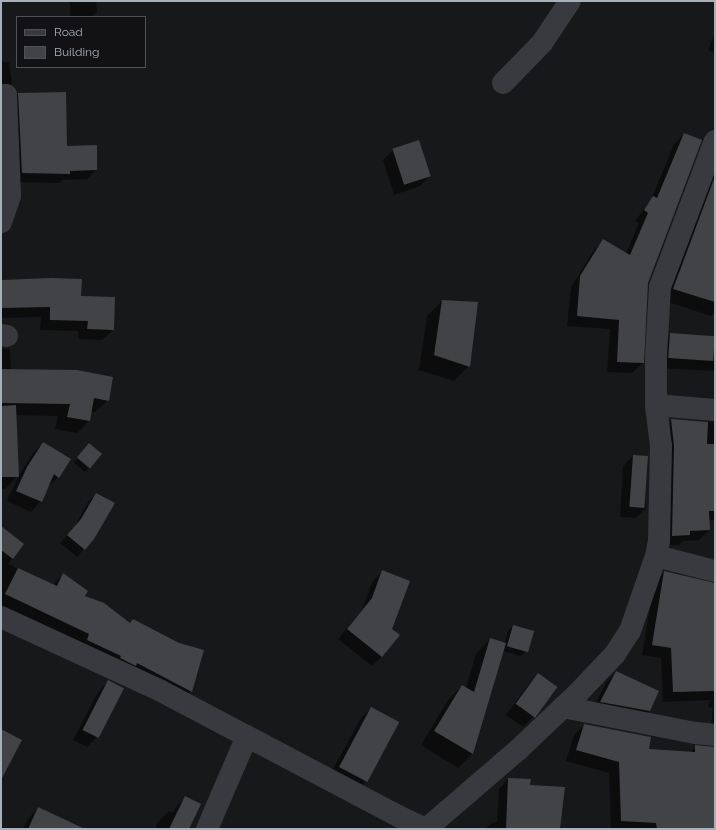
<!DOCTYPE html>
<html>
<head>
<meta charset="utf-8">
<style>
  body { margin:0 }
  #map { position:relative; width:716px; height:830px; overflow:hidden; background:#17181a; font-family:Raleway,sans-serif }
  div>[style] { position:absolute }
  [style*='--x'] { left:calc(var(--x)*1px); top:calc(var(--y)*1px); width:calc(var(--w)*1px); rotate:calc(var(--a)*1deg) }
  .shadow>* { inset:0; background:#0007 }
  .building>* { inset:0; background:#414347; transform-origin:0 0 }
  .minor>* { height:22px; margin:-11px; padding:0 11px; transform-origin:11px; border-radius:11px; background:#383a3f }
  span { translate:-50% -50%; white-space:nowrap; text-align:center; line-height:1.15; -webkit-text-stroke:3px #121215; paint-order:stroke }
  .frame { position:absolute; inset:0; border:2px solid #a8b1ba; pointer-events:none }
  .legend { position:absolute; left:16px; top:16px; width:130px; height:52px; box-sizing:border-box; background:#121215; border:1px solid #4e5257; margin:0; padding:5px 7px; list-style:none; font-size:12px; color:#a8b1ba }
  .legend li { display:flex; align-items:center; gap:8px; height:20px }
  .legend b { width:20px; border:1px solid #4e5257 }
</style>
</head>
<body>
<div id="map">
  <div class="shadow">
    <div style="clip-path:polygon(70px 1px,96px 1px,97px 12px,92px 16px,70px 17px)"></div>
    <div style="clip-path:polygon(715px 33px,715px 53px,708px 50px)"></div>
    <div style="clip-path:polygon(1px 62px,9px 62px,12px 84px,7px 89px,1px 88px)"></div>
    <div style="clip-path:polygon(18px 94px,66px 147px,96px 170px,87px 179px,62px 180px,59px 183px,12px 182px,9px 103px)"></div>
    <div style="clip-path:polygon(684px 134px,647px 282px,643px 363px,632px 373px,607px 372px,610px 329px,567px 326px,571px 287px,594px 250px,604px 240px,626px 253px,639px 223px,635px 221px,651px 200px,674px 144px)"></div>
    <div style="clip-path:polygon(393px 150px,430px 176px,420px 186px,394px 195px,383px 160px)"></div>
    <div style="clip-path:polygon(715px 163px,715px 312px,711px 316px,662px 300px)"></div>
    <div style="clip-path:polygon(1px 281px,80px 297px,113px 330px,102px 340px,78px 339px,78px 331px,40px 330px,41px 317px,1px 318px)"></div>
    <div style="clip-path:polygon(442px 301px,469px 366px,454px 381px,419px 370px,427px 316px)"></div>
    <div style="clip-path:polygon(670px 334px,715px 337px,715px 371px,659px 368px,660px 344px)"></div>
    <div style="clip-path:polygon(1px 349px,10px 349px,11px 370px,108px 400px,95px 412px,91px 412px,89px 421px,77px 433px,55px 429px,58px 416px,1px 415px)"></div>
    <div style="clip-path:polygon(1px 416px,18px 476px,5px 489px,1px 489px)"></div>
    <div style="clip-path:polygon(672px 420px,715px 422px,715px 520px,709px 520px,709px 530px,699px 540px,683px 541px,679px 545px,662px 545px,662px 430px)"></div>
    <div style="clip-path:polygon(43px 443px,58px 477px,48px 487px,41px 501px,31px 512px,7px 501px,18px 477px,33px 453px)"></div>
    <div style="clip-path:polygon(84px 449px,90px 467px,85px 472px,74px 463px)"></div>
    <div style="clip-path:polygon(633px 456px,646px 508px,636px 518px,620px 517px,623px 466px)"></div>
    <div style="clip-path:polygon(96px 494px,84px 549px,77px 557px,60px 543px,74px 528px,88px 502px)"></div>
    <div style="clip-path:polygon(1px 534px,23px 544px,8px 564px,53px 585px,63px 574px,84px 597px,191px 691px,181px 701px,1px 607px)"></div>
    <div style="clip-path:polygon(383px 571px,382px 656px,372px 666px,338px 639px,362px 610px,372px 582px)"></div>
    <div style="clip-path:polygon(664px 572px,715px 584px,715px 739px,710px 735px,713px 708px,708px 707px,710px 700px,663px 702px,661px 658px,642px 655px,654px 583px)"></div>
    <div style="clip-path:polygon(513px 626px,526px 651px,521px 656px,503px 651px,472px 754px,458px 768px,421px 745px,448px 700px,462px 686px,466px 688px,476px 654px,490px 639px,504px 644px,508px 631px)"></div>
    <div style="clip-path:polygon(616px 672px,649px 711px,638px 721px,591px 712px,606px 683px)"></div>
    <div style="clip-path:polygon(538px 674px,556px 687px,533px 717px,523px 727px,506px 715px,528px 685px)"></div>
    <div style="clip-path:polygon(108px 682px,97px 737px,87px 747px,73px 740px,98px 692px)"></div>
    <div style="clip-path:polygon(371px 708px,365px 782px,355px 792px,328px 778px,361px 718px)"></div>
    <div style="clip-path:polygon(584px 725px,648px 750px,689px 753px,696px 747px,715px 748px,715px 829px,611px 829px,609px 773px,566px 761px,574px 735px)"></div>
    <div style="clip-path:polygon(508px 779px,529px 786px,559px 829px,485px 829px,493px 822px,497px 822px,499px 789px)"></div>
    <div style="clip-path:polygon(186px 797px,188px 829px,155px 829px,158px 822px,169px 811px,173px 813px,175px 808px)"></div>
    <div style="clip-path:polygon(38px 808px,70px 829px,23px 829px,28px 819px)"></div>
  </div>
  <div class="building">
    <div style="clip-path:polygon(66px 92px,67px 146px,97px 145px,97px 170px,70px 171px,70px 174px,22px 173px,18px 93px)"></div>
    <div style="clip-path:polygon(684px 133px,702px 140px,648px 283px,644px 363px,617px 362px,619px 320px,577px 316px,580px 276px,603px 239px,630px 255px,648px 213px,644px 210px,653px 196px,657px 198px)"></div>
    <div style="left:419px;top:140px;width:38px;height:28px;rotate:72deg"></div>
    <div style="clip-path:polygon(715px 176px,715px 302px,673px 289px)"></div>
    <div style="clip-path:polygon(51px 278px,82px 279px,81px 296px,115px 297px,114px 330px,87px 329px,88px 321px,50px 320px,50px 307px,1px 308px,1px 280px)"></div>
    <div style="clip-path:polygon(442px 300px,478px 302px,470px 367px,434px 355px)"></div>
    <div style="left:670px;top:333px;width:45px;height:25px;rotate:4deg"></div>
    <div style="clip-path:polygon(1px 369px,77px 370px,113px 377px,109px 401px,94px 398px,90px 421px,67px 417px,70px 404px,1px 403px)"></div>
    <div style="clip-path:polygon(16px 405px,19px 477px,1px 477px,1px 406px)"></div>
    <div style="clip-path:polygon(671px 419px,708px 422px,707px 444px,715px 444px,715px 511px,709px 511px,710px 530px,690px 531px,690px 535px,672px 536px,674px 446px)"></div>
    <div style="clip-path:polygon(43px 442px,71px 459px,59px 478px,54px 474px,42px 502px,16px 491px,27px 467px)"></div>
    <div style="left:89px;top:443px;width:17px;height:19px;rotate:40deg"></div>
    <div style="left:633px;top:455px;width:15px;height:52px;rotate:4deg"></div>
    <div style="clip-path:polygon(96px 493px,115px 503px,94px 539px,85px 550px,67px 535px,81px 519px)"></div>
    <div style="clip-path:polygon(1px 526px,24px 544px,13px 559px,1px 550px)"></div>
    <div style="clip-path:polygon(18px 568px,57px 586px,63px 573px,88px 591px,85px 596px,104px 603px,130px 623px,133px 619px,179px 643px,204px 650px,192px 692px,137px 663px,136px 666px,120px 658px,121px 656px,87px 640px,89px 634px,5px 594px)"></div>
    <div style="clip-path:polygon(382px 570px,410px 581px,392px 629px,400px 635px,382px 657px,347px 629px,372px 598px)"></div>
    <div style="clip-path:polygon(664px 571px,715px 583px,715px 691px,673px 692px,671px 648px,652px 645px)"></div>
    <div style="left:513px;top:625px;width:22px;height:22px;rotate:16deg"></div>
    <div style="clip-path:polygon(490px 638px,506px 643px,473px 754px,434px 731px,462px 685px,474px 692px)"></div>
    <div style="clip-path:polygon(616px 671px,659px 691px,650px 711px,600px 702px)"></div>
    <div style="left:538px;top:673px;width:24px;height:38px;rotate:36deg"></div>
    <div style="left:108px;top:680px;width:18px;height:56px;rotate:27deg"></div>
    <div style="left:371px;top:707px;width:32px;height:68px;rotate:28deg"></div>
    <div style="clip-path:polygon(584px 724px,651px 737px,649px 749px,695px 752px,695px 745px,715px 747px,715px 829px,657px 829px,656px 823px,621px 821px,619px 762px,576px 750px)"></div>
    <div style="clip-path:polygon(1px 729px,22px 740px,1px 780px)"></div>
    <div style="clip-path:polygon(508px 778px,531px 779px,530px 785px,565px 787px,560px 829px,506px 829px)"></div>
    <div style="clip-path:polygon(185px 796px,201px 804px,189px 829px,169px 829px)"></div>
    <div style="clip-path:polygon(38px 807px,85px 829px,28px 829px)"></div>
  </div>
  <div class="minor">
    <div style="--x:503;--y:83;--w:56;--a:-45.7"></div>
    <div style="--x:542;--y:43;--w:50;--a:-56.3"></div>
    <div style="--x:1;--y:95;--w:5;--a:0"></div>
    <div style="--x:6;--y:95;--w:101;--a:87.7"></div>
    <div style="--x:10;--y:196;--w:28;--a:109"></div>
    <div style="--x:1;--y:335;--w:6;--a:9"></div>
    <div style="--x:656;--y:405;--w:59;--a:4.8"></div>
    <div style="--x:656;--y:556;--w:61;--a:14.3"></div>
    <div style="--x:1;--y:617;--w:176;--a:24.8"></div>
    <div style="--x:161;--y:691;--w:268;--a:27.8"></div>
    <div style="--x:398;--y:816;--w:31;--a:25"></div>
    <div style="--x:563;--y:707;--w:136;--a:11.1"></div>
    <div style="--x:696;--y:733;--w:19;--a:6"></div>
    <div style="--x:207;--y:829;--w:101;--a:-66.7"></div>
    <div style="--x:426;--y:829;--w:121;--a:-40.7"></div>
    <div style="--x:518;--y:750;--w:83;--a:-43.5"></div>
    <div style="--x:578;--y:693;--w:54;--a:-46.5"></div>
    <div style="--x:615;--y:654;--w:27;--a:-57"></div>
    <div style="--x:630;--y:631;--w:79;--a:-70.9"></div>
    <div style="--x:656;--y:556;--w:15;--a:-79"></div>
    <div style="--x:659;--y:541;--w:95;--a:-88.8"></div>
    <div style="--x:661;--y:446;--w:41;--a:-97"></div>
    <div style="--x:656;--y:405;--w:49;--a:-90"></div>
    <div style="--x:656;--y:356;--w:69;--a:-86.7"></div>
    <div style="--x:660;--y:287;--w:156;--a:-69.4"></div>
  </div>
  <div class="frame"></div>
  <ul class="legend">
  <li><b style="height:5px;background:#383a3f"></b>Road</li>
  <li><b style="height:11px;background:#414347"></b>Building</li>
  </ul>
</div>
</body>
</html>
